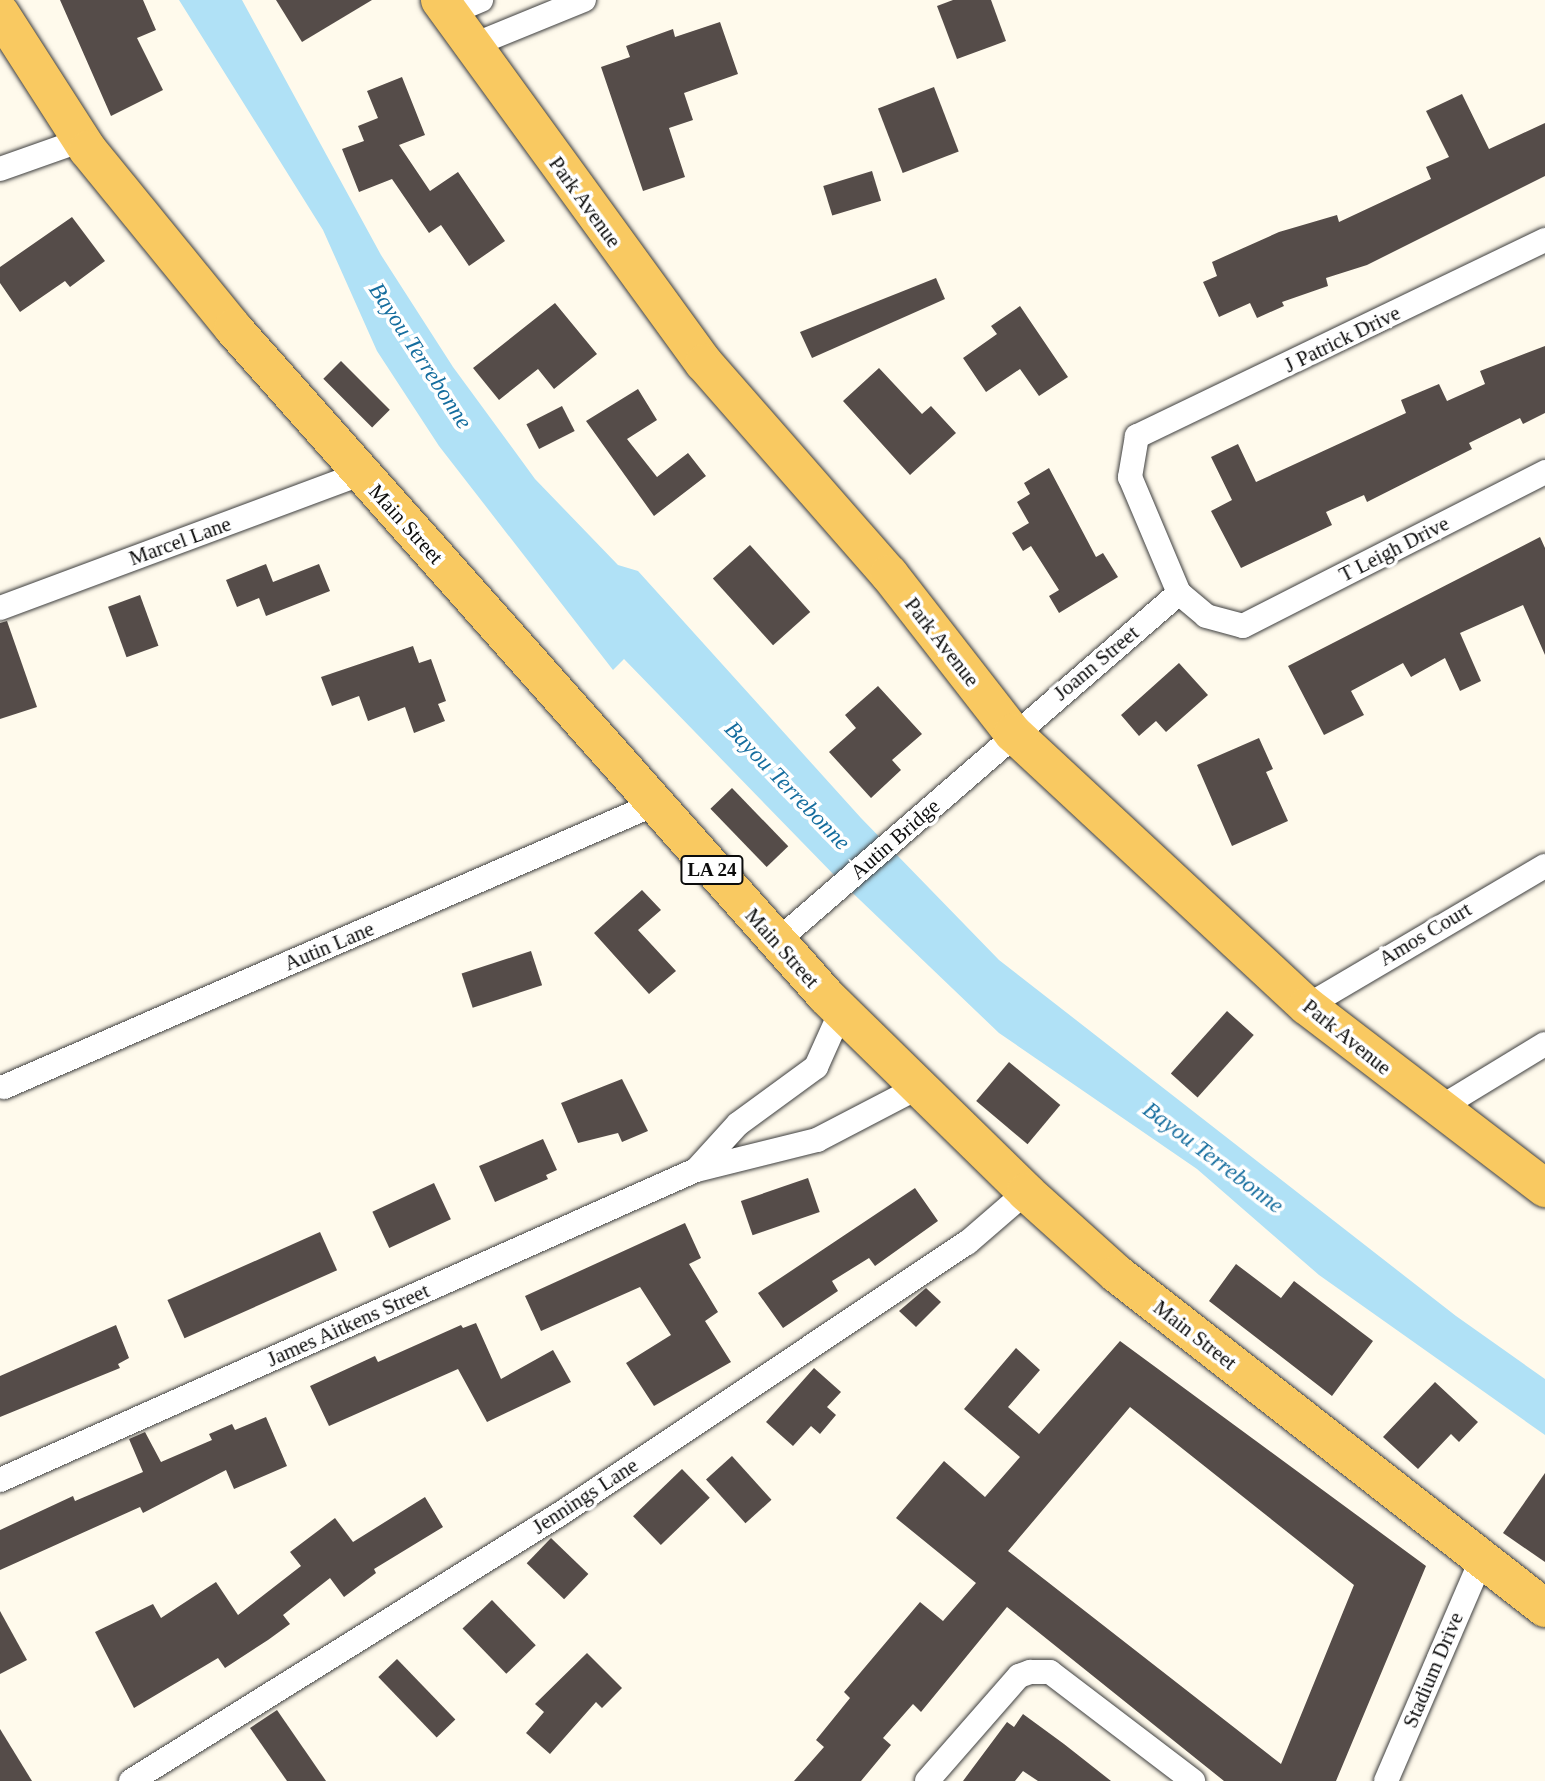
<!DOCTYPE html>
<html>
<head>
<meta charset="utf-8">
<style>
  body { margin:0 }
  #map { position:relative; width:1545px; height:1781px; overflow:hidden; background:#fffaec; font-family:"Times New Roman",serif }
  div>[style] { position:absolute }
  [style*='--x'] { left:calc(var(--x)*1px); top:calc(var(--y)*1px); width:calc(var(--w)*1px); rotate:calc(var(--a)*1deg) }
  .water>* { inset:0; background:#b0e1f6 }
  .building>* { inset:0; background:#554c49; transform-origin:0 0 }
  .roads { filter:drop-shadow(0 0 2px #3f3f3f) drop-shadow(0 0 2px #3f3f3f) }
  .street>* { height:24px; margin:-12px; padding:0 12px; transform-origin:12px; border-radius:12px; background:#fff }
  .primary>* { height:38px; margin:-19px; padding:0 19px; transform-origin:19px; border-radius:19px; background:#f9c961 }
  span { translate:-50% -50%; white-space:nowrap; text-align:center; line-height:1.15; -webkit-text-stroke:7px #fff; paint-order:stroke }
  .shield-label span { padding:2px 5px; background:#fff; border:2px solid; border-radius:5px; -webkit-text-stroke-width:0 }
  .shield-label { font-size:19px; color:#0c0c0c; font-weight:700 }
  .street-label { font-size:21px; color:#0c0c0c }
  .water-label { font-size:23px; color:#156d9e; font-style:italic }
</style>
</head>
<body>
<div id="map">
  <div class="water">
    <div style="clip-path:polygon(179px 0,242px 0,381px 255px,453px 367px,535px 479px,618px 565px,638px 571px,861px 818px,999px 960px,1456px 1316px,1545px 1379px,1545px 1435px,1319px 1275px,1197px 1169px,999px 1033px,837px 878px,624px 659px,613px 670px,439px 446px,377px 351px,323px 230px)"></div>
  </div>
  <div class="building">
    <div style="clip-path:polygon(60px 0,143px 0,156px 30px,137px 38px,163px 90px,111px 116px)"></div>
    <div style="clip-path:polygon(276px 0,372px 0,302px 42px)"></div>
    <div style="clip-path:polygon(953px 0,991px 0,1006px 41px,957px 59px,937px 6px)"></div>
    <div style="clip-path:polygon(720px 22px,738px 74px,684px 93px,693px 120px,669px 128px,685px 177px,643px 191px,601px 67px,630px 57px,626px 46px,673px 29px,675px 37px)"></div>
    <div style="clip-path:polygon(402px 77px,425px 135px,399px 145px,430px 191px,458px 172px,505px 241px,469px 266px,441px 225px,429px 233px,392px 179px,359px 192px,342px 149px,364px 141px,358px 126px,378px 118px,367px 91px)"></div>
    <div style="left:934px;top:87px;width:69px;height:60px;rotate:69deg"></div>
    <div style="clip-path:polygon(1462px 94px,1489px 149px,1545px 123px,1545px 176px,1367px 265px,1326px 278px,1328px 286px,1282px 302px,1284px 306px,1257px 318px,1250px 303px,1219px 317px,1203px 282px,1217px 276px,1212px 262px,1279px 232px,1337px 215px,1339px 222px,1431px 179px,1426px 167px,1449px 157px,1426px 111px)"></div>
    <div style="left:872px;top:171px;width:31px;height:51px;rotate:73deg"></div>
    <div style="clip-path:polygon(72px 217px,105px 261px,70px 287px,65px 281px,20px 312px,0 283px,0 267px)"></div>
    <div style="clip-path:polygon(936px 278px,945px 299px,812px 358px,800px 332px)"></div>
    <div style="clip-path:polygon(555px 303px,597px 354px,554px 389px,538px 369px,499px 400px,473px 368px)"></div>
    <div style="clip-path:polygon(1020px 306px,1068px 377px,1039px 396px,1020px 369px,986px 392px,963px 358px,997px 334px,991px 326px)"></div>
    <div style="clip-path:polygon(1545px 346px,1545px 413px,1523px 424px,1520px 418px,1469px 443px,1472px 449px,1367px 502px,1364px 495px,1326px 512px,1332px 525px,1241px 568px,1211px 511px,1232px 500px,1211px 457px,1238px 444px,1256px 482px,1406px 413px,1401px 400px,1439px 384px,1447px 401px,1485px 384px,1480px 371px)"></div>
    <div style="left:341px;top:361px;width:69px;height:25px;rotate:45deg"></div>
    <div style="clip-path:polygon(879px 368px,922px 414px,931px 406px,956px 433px,910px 475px,843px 401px)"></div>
    <div style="clip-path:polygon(638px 389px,657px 420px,627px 439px,657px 477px,688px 453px,706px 476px,654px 516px,586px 421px)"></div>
    <div style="left:562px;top:406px;width:28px;height:40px;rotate:63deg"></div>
    <div style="clip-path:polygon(1049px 468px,1096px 557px,1103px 553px,1118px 577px,1059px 613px,1049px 596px,1059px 590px,1031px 546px,1023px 551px,1012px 533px,1029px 523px,1017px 502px,1030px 494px,1024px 483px)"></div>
    <div style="clip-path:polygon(1540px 537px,1545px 548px,1545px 655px,1523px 605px,1460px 633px,1481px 681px,1460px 691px,1445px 658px,1411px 677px,1403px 663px,1351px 691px,1364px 715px,1324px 735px,1288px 666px)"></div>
    <div style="left:750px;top:545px;width:90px;height:50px;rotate:48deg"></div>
    <div style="clip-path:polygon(266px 564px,273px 582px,319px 564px,330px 591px,266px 616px,259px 598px,237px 607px,226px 580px)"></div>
    <div style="left:140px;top:595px;width:54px;height:34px;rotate:70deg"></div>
    <div style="clip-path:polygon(7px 621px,37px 707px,0 719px,0 623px)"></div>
    <div style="clip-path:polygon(413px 646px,419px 663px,431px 659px,446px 701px,438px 704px,445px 721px,414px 733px,405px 707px,368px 721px,359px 696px,332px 706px,321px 677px)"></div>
    <div style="clip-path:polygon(1179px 663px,1208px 695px,1166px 732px,1156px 721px,1139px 736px,1121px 715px)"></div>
    <div style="clip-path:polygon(878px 686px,922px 734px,892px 760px,901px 770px,871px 798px,829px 752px,856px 728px,845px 715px)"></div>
    <div style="clip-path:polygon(1259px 738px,1273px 769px,1266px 772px,1288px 821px,1232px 846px,1197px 765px)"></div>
    <div style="left:732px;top:788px;width:81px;height:30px;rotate:46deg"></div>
    <div style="clip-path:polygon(642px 890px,661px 910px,638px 930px,676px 971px,649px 994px,594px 933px)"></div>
    <div style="left:531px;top:951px;width:36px;height:73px;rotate:72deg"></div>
    <div style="left:1227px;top:1011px;width:36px;height:84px;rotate:42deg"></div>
    <div style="left:1009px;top:1062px;width:67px;height:51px;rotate:40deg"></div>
    <div style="clip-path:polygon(622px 1079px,648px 1131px,622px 1142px,618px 1133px,578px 1143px,561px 1103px)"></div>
    <div style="clip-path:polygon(543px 1139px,557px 1170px,546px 1175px,548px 1179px,495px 1202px,479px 1166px)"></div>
    <div style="left:808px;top:1178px;width:36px;height:71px;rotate:71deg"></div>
    <div style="left:434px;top:1183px;width:40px;height:68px;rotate:65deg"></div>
    <div style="clip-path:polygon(915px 1188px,938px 1221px,875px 1266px,869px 1258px,832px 1281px,838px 1291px,783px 1328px,758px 1293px)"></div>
    <div style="clip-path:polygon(685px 1223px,701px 1258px,689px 1264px,718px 1312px,705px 1321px,731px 1362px,654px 1406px,626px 1363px,671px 1335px,640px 1287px,541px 1331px,525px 1296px)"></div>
    <div style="left:320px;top:1232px;width:42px;height:167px;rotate:66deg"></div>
    <div style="clip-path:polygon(1236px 1264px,1281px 1298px,1294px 1281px,1373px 1341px,1332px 1396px,1209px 1301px)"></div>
    <div style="clip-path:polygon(926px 1288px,941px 1302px,916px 1327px,899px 1311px)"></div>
    <div style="clip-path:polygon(476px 1323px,501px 1379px,553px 1350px,571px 1382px,487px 1422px,458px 1369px,329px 1426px,310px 1386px,375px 1356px,378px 1362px,461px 1325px,463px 1328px)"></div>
    <div style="clip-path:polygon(116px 1325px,129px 1358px,118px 1364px,120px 1368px,0 1417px,0 1376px)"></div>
    <div style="clip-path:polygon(evenodd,1120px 1341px,1426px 1566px,1336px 1781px,1224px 1781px,1007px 1607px,921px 1712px,913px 1704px,883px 1738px,891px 1745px,861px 1781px,794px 1781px,824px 1747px,816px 1740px,850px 1698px,844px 1692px,920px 1602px,943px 1621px,976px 1583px,896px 1518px,944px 1461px,985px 1497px,1020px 1457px,964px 1409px,1016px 1348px,1040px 1370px,1008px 1407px,1039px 1434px,1120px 1341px,1130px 1407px,1354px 1585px,1281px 1764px,1008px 1551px,1130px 1407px)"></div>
    <div style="clip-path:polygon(814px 1368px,841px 1392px,827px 1407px,836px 1415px,820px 1434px,811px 1426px,793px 1446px,766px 1422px)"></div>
    <div style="clip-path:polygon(1435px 1382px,1478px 1422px,1459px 1442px,1451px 1434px,1418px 1469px,1383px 1437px)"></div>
    <div style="clip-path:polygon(266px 1417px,287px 1466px,234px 1489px,226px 1470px,143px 1513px,140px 1507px,0 1570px,0 1530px,73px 1496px,75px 1501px,143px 1472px,129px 1439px,145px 1432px,161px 1462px,212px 1440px,209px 1434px,232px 1424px,235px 1430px)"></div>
    <div style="left:732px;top:1456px;width:59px;height:35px;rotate:48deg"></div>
    <div style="left:682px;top:1469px;width:40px;height:68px;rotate:46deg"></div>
    <div style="clip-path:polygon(1545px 1473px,1545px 1562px,1503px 1533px)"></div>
    <div style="clip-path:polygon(425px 1497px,443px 1527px,374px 1569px,376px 1573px,344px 1597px,330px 1578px,283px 1615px,290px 1624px,268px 1640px,225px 1668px,218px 1658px,134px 1708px,95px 1632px,153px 1604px,161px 1618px,216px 1582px,238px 1615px,301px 1566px,290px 1552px,335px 1518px,353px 1542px)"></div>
    <div style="left:551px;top:1538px;width:52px;height:35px;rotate:44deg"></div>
    <div style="left:492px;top:1600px;width:63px;height:41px;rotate:46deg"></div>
    <div style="clip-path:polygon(0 1611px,27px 1660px,0 1674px)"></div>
    <div style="clip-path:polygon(587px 1653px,622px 1688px,602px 1708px,596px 1702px,550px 1754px,526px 1733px,544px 1712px,535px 1704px)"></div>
    <div style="left:397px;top:1659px;width:84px;height:26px;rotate:46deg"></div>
    <div style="clip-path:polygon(277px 1710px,326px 1781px,287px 1781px,250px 1728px)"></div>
    <div style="clip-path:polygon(1023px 1714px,1064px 1744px,1111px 1781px,1038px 1781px,1023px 1771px,1015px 1781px,963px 1781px,1007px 1722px,1014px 1727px)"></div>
    <div style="clip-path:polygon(0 1729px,32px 1781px,0 1781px)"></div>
  </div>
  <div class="roads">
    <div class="street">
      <div style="--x:448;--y:14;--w:36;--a:-23"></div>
      <div style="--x:471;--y:46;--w:122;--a:-22.2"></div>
      <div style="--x:0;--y:169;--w:87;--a:-19.5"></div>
      <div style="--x:1545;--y:240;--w:453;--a:154.3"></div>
      <div style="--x:1137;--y:436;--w:42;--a:99.7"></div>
      <div style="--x:1130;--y:477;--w:126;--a:67.1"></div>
      <div style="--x:1179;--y:593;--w:35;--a:40"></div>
      <div style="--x:1206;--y:616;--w:38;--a:15"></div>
      <div style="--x:1243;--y:626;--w:339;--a:-27"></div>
      <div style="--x:0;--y:608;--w:385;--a:-20.4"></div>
      <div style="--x:775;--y:943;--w:535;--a:-40.9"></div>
      <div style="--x:1307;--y:1006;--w:276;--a:-30.5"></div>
      <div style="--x:4;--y:1087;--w:710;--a:-23.5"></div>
      <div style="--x:1438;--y:1109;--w:125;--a:-31.3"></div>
      <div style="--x:696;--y:1170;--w:62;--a:-47.6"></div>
      <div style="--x:738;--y:1124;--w:97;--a:-36.2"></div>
      <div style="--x:816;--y:1067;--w:61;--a:-65.9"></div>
      <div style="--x:0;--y:1480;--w:762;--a:-24.01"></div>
      <div style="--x:696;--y:1170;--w:125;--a:-13.9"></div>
      <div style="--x:817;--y:1140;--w:115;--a:-27.5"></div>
      <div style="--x:131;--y:1781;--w:505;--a:-31.9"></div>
      <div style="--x:560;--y:1514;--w:489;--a:-33.7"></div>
      <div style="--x:967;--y:1243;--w:78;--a:-40.8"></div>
      <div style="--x:927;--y:1781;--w:140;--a:-48.8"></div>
      <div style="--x:1019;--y:1676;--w:12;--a:-20"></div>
      <div style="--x:1030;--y:1672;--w:20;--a:0"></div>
      <div style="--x:1050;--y:1672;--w:180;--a:37.3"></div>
      <div style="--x:1386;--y:1781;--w:241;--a:-66.7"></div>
    </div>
    <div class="primary">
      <div style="--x:440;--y:0;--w:449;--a:54"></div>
      <div style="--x:704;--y:363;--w:281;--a:48.8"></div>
      <div style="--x:889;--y:574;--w:202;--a:52.1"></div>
      <div style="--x:1013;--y:733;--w:401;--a:42.9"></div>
      <div style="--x:1307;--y:1006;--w:300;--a:37.4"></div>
      <div style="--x:0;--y:13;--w:163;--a:57.3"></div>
      <div style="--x:88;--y:150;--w:230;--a:50.8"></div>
      <div style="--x:233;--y:328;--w:893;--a:48.4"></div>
      <div style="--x:826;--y:996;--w:280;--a:44.4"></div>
      <div style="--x:1026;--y:1192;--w:122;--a:42"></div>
      <div style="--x:1117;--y:1274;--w:543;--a:37.97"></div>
    </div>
  </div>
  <div class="shield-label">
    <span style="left:712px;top:870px">LA 24</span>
  </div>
  <div class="street-label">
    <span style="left:585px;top:202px;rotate:54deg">Park Avenue</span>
    <span style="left:1342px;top:339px;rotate:-26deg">J Patrick Drive</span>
    <span style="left:406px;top:524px;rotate:48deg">Main Street</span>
    <span style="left:180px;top:541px;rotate:-20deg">Marcel Lane</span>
    <span style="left:1394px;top:549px;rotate:-27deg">T Leigh Drive</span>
    <span style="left:942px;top:642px;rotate:52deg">Park Avenue</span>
    <span style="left:1096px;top:663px;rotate:-40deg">Joann Street</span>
    <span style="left:895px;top:839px;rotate:-41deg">Autin Bridge</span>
    <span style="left:1425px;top:934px;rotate:-31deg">Amos Court</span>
    <span style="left:329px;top:946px;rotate:-23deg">Autin Lane</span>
    <span style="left:782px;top:948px;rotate:48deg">Main Street</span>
    <span style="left:1347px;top:1037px;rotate:39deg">Park Avenue</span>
    <span style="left:348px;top:1325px;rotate:-24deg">James Aitkens Street</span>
    <span style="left:1195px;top:1335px;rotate:38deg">Main Street</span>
    <span style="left:585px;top:1496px;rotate:-33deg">Jennings Lane</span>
    <span style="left:1433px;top:1670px;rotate:-67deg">Stadium Drive</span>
  </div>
  <div class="water-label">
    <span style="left:420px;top:356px;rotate:57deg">Bayou Terrebonne</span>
    <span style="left:787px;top:786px;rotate:46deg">Bayou Terrebonne</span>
    <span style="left:1213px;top:1158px;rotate:37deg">Bayou Terrebonne</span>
  </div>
</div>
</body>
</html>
